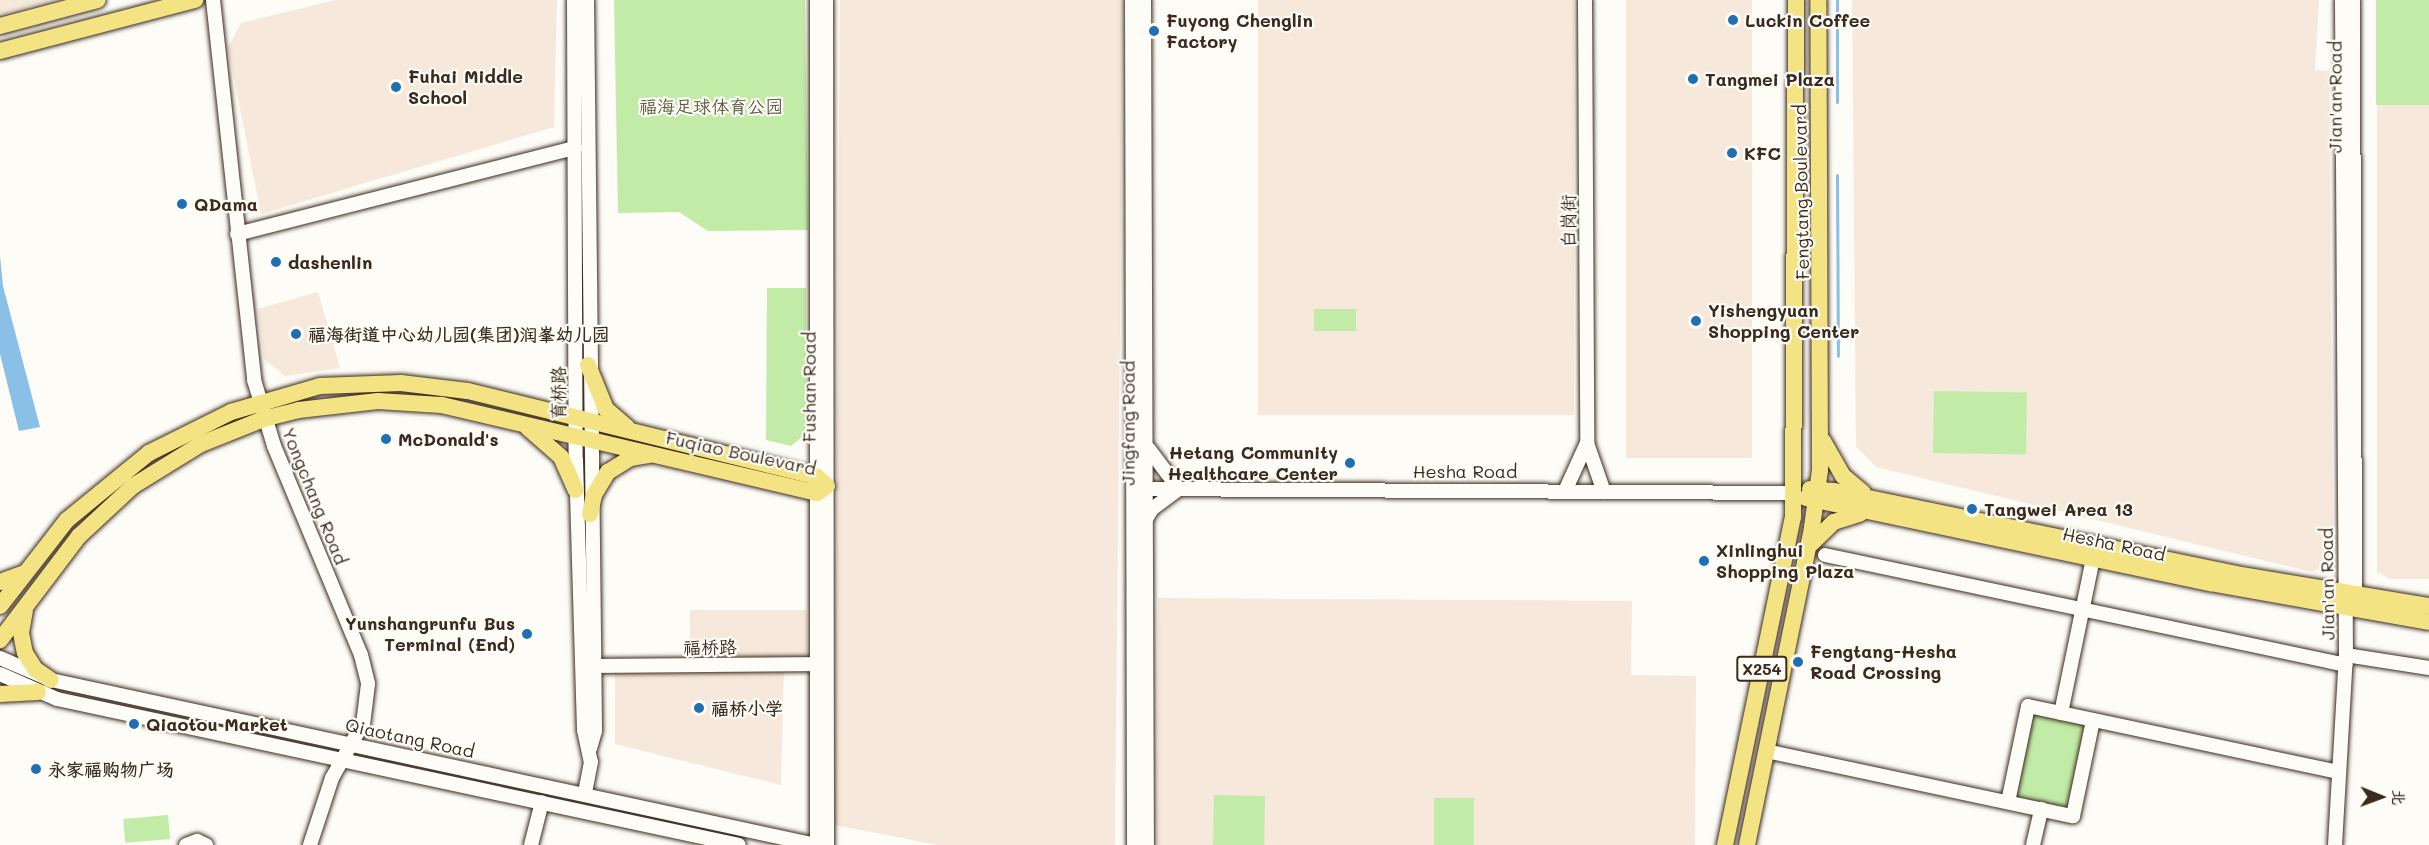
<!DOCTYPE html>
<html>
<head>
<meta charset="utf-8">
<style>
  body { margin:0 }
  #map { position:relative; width:2429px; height:845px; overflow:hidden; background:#fdfcf7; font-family:Mali,"LXGW WenKai TC",sans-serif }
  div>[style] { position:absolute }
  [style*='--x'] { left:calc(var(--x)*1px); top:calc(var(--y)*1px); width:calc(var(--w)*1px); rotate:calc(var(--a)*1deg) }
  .built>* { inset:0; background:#f6e8da; transform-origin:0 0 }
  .green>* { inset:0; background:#c2eba7; transform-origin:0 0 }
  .water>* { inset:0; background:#8ac0e8 }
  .stream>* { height:3px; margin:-1.5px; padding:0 1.5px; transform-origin:1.5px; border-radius:1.5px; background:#8ac0e8 }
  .roads { filter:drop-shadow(0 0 2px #3b2a1e) drop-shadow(0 0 2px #3b2a1e) }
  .minor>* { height:14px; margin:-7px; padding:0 7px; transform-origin:7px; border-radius:7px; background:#fdfcf7 }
  .major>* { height:16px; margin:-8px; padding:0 8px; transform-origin:8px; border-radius:8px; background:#f4e382 }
  .dots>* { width:16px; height:16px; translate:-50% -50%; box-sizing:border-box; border:3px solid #fdfcf7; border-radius:50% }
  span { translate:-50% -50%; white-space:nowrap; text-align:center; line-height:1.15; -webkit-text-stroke:4.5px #fdfcf7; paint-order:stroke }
  .shield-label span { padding:2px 4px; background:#fdfcf7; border:2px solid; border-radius:4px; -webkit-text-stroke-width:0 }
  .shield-label { font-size:16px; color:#3b2a1e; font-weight:700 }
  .poi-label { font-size:18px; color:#3b2a1e; font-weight:700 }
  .left { translate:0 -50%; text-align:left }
  .right { translate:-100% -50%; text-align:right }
  .street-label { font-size:18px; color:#3b2a1e }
  .park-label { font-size:18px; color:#5d5a40 }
  .north { position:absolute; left:2351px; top:767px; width:60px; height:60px; -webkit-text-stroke:4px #fdfcf7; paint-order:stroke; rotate:91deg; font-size:16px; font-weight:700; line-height:24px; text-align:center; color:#3b2a1e }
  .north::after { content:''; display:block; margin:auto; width:21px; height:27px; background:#3b2a1e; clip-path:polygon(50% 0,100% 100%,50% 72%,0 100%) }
</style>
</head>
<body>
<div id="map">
  <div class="built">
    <div style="clip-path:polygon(0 0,55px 0,0 14px)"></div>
    <div style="clip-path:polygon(336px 0,557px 0,554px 127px,261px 214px,228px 48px,241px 23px)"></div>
    <div style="clip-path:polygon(840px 0,1123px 0,1115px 845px,938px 845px,835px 825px)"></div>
    <div style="left:1258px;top:0;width:316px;height:415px"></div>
    <div style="left:1626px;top:0;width:126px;height:458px"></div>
    <div style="clip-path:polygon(1852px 0,2319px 0,2315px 70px,2329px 71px,2333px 562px,2312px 572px,1876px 467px,1856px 446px)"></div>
    <div style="clip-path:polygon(2429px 104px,2429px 579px,2390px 579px,2377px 572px,2377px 105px)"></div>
    <div style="clip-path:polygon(318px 292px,340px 368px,285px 376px,264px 359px,258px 309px)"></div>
    <div style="clip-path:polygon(1158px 598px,1632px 601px,1631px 675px,1696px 676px,1695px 845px,1157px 845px)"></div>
    <div style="left:690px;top:610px;width:117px;height:47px"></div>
    <div style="clip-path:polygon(784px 670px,781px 785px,615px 744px,615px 672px)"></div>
  </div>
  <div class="green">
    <div style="clip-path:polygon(614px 0,805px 0,808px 230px,708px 231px,679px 212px,618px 213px)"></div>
    <div style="left:2376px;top:0;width:53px;height:105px"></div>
    <div style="clip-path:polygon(767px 288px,806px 288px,806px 434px,791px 446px,766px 440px)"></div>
    <div style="left:1314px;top:309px;width:42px;height:22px"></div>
    <div style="left:1934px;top:391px;width:93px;height:62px;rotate:1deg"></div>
    <div style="left:2031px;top:711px;width:58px;height:90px;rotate:12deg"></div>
    <div style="left:1214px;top:795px;width:51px;height:50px;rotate:1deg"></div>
    <div style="left:1434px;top:798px;width:40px;height:47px"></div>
    <div style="left:168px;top:815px;width:24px;height:45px;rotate:85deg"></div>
  </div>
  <div class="water">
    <div style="clip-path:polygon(0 256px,3px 286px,40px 427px,19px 431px,0 354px)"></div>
  </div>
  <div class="stream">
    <div style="--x:1837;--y:0;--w:102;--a:90"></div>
    <div style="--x:1837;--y:175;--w:181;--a:89.7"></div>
  </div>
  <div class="roads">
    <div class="minor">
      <div style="--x:213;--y:0;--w:382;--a:83.8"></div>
      <div style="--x:254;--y:380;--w:69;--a:73.1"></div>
      <div style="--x:274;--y:446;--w:226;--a:67.4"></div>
      <div style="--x:361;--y:655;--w:30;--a:76"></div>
      <div style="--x:368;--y:684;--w:39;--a:97"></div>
      <div style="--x:363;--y:723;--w:63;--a:119.4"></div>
      <div style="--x:332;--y:778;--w:71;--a:108.2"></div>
      <div style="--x:574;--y:0;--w:460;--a:89.8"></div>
      <div style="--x:576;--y:460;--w:270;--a:88.3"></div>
      <div style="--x:584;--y:730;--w:33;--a:78"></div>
      <div style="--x:591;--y:762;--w:32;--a:101"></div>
      <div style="--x:587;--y:0;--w:731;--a:89.37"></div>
      <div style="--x:595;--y:731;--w:18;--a:106"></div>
      <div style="--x:817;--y:0;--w:845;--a:90"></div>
      <div style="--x:826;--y:0;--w:845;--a:89.93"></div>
      <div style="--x:1132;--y:0;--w:845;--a:89.86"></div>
      <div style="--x:1144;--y:0;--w:845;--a:89.8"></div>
      <div style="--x:1585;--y:0;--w:443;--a:89.7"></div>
      <div style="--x:1587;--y:443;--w:52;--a:70.9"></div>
      <div style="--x:2353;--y:0;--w:604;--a:89.81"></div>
      <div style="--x:237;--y:234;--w:349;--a:-14.3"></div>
      <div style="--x:1139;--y:489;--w:655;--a:0.35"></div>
      <div style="--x:1565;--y:491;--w:53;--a:-65.4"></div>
      <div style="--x:1146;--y:519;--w:12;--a:-59"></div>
      <div style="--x:1152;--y:509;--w:34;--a:-37"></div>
      <div style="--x:1179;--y:489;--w:51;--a:-127.1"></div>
      <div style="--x:1825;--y:555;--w:532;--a:11.92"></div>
      <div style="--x:2346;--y:655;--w:84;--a:8.9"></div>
      <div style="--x:0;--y:658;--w:56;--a:23.3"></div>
      <div style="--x:51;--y:680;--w:783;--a:12.17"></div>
      <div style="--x:593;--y:666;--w:232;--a:-0.5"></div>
      <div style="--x:0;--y:674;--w:62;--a:23.7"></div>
      <div style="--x:57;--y:699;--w:697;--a:12.08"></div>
      <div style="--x:2061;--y:713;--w:157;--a:-78.3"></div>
      <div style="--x:1766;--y:751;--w:314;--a:12"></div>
      <div style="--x:2073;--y:816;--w:98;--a:-78.2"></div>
      <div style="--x:2008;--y:802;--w:98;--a:-78.2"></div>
      <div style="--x:2028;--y:706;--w:318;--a:12"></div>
      <div style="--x:186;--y:845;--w:12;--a:-20"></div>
      <div style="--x:197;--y:841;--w:10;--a:24"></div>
      <div style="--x:531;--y:845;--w:44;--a:-75.7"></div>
      <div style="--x:2033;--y:845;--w:37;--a:-77"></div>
      <div style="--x:2335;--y:845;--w:190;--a:-86.7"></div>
      <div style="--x:2346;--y:655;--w:655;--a:-90.35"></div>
    </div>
    <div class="major">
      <div style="--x:0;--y:26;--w:101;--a:-14.9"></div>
      <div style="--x:0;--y:51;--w:202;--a:-14.7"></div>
      <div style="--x:588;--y:365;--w:48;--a:67.8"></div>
      <div style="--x:606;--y:409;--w:28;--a:41"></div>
      <div style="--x:528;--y:428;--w:44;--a:41.3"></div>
      <div style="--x:561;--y:457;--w:36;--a:66"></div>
      <div style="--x:1823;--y:441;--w:40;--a:60.3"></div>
      <div style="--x:1843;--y:476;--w:26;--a:40"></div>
      <div style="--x:1810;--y:489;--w:25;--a:5"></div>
      <div style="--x:1835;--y:491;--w:409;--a:11.7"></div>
      <div style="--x:2235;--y:574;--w:197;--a:9.4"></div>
      <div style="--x:1806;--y:498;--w:414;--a:11.9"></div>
      <div style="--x:2211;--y:583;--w:221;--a:10.1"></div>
      <div style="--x:590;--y:514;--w:19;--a:-78"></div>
      <div style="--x:594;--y:495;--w:27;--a:-59"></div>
      <div style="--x:608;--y:472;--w:26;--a:-32"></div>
      <div style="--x:630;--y:458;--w:20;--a:-9"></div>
      <div style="--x:1811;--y:544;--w:32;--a:-44"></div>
      <div style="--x:1834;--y:522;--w:28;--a:-18"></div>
      <div style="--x:0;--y:582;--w:27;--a:-20"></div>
      <div style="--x:0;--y:606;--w:109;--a:-52.1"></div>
      <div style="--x:67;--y:520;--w:106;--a:-39.3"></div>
      <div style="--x:149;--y:453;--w:92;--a:-26.6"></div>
      <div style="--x:231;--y:412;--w:93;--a:-16.3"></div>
      <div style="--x:320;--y:386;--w:81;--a:-2.1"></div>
      <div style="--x:401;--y:383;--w:67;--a:6.8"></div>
      <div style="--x:468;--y:391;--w:359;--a:13.8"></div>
      <div style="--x:817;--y:477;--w:13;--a:42"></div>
      <div style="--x:827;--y:486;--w:12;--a:145"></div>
      <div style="--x:817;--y:493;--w:386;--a:-166.8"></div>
      <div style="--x:441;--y:405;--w:63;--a:-176.4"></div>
      <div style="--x:378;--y:401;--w:80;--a:173.5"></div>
      <div style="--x:299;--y:410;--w:34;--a:166"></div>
      <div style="--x:266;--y:418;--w:70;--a:158.2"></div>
      <div style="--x:201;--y:444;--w:80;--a:148.3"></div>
      <div style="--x:133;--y:486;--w:74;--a:137.2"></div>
      <div style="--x:79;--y:536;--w:131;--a:127.2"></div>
      <div style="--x:25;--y:610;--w:23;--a:100"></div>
      <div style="--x:21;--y:633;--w:20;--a:79"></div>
      <div style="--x:25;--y:653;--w:19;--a:58"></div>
      <div style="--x:35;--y:669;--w:19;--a:35"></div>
      <div style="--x:0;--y:694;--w:38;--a:-3"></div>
      <div style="--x:1725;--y:845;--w:335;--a:-78.3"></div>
      <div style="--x:1793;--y:517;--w:517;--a:-89.67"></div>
      <div style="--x:1747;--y:845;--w:325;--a:-78.4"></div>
      <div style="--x:1812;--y:527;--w:58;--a:-82"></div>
      <div style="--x:1820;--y:470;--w:470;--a:-90.2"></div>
    </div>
  </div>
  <div class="dots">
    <div style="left:1733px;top:20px;background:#1f6fb2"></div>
    <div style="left:1154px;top:31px;background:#1f6fb2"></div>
    <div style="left:1693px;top:79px;background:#1f6fb2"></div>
    <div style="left:396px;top:87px;background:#1f6fb2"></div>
    <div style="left:1732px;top:153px;background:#1f6fb2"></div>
    <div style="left:182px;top:204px;background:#1f6fb2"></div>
    <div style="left:276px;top:262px;background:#1f6fb2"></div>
    <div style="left:1696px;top:321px;background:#1f6fb2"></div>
    <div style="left:296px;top:334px;background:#1f6fb2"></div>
    <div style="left:386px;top:439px;background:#1f6fb2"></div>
    <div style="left:1350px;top:463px;background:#1f6fb2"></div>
    <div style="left:1972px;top:509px;background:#1f6fb2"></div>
    <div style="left:1704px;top:561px;background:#1f6fb2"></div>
    <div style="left:527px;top:634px;background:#1f6fb2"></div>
    <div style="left:1798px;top:662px;background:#1f6fb2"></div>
    <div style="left:699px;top:708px;background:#1f6fb2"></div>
    <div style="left:134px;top:724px;background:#1f6fb2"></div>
    <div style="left:36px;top:769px;background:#1f6fb2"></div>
  </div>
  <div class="shield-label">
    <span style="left:1762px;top:669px">X254</span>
  </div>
  <div class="poi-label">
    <span class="left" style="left:1745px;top:20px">Luckin Coffee</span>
    <span class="left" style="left:1166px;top:31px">Fuyong Chenglin<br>Factory</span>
    <span class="left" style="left:408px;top:87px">Fuhai Middle<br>School</span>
    <span class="left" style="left:1705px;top:79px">Tangmei Plaza</span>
    <span class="left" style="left:1744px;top:153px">KFC</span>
    <span class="left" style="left:194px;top:204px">QDama</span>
    <span class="left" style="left:288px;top:262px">dashenlin</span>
    <span class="left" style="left:1708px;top:321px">Yishengyuan<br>Shopping Center</span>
    <span class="left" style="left:308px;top:334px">福海街道中心幼儿园(集团)润峯幼儿园</span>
    <span class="left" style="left:398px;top:439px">McDonald's</span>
    <span class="right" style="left:1338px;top:463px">Hetang Community<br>Healthcare Center</span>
    <span class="left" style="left:1984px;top:509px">Tangwei Area 13</span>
    <span class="left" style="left:1716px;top:561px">Xinlinghui<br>Shopping Plaza</span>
    <span class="right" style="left:515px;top:634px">Yunshangrunfu Bus<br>Terminal (End)</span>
    <span class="left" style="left:1810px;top:662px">Fengtang-Hesha<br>Road Crossing</span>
    <span class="left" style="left:711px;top:708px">福桥小学</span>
    <span class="left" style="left:146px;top:724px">Qiaotou Market</span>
    <span class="left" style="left:48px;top:769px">永家福购物广场</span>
  </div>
  <div class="street-label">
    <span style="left:2335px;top:97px;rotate:-90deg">Jian'an Road</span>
    <span style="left:1801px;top:192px;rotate:-91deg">Fengtang Boulevard</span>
    <span style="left:1568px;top:221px;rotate:-90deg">白岗街</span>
    <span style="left:809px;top:387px;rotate:-90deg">Fushan Road</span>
    <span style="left:558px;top:393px;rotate:-90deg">育桥路</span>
    <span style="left:1128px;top:423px;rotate:-90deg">Jingfang Road</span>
    <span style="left:741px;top:453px;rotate:12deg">Fuqiao Boulevard</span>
    <span style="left:1465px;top:471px">Hesha Road</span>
    <span style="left:315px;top:496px;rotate:68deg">Yongchang Road</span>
    <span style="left:2114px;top:544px;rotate:12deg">Hesha Road</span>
    <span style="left:2327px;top:584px;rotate:-91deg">Jian'an Road</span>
    <span style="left:710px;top:647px;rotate:-1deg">福桥路</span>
    <span style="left:410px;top:738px;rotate:12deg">Qiaotang Road</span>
  </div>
  <div class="park-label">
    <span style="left:711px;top:106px">福海足球体育公园</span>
  </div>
  <div class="north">北</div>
</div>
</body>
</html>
